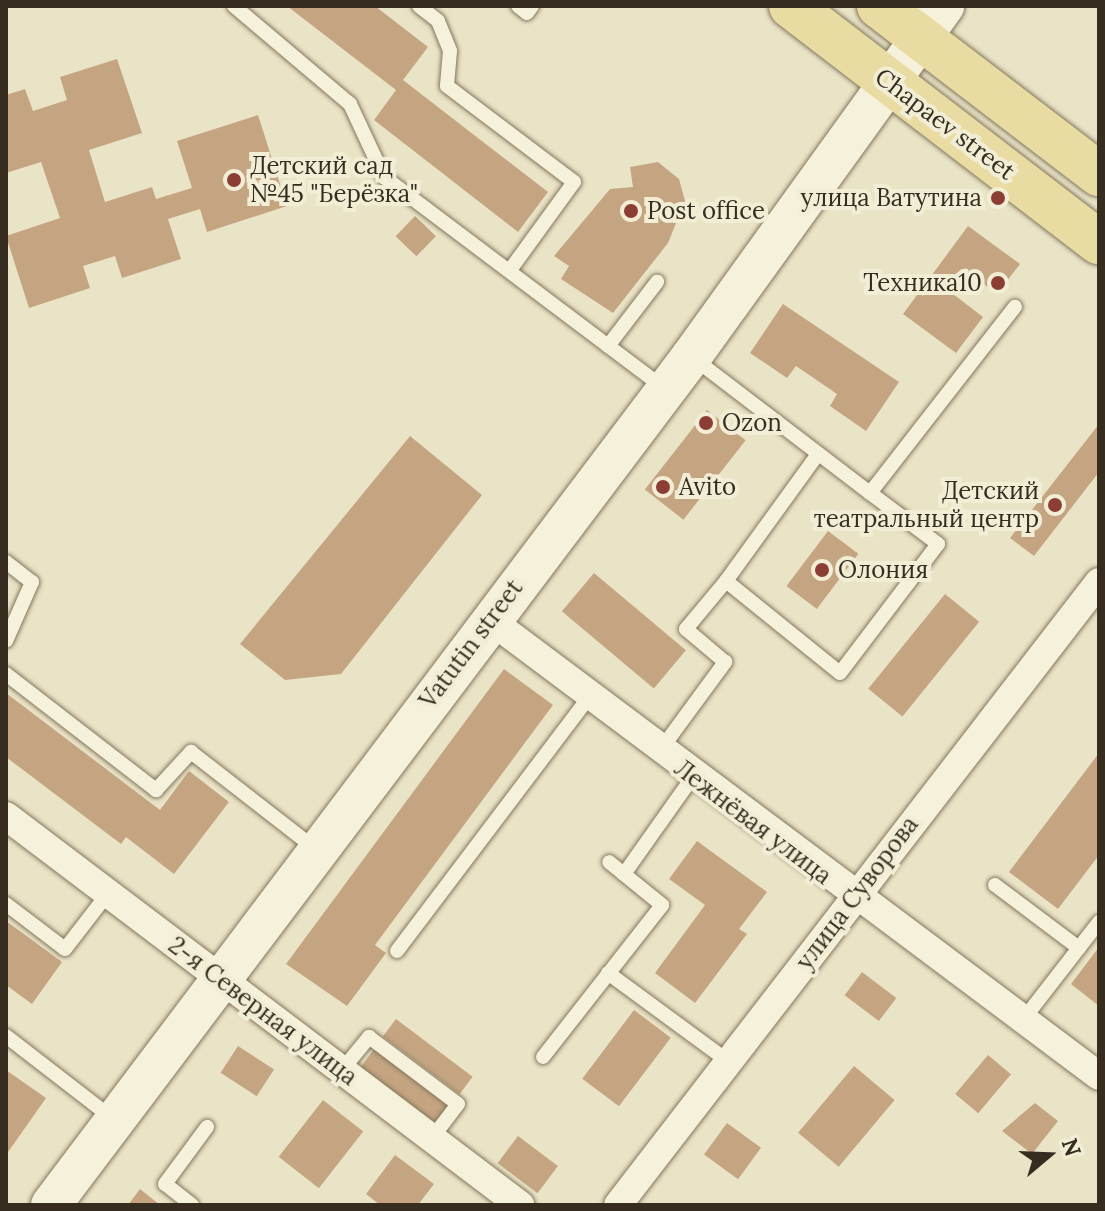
<!DOCTYPE html>
<html>
<head>
<meta charset="utf-8">
<style>
  body { margin:0 }
  #map { position:relative; width:1105px; height:1211px; overflow:hidden; background:#eae4c7; font-family:Lora,serif }
  div>[style] { position:absolute }
  [style*='--x'] { left:calc(var(--x)*1px); top:calc(var(--y)*1px); width:calc(var(--w)*1px); rotate:calc(var(--a)*1deg) }
  .building>* { inset:0; background:#c5a581; transform-origin:0 0 }
  .roads { filter:drop-shadow(0 0 2px #84775e) drop-shadow(0 0 2px #84775e) }
  .service>* { height:14px; margin:-7px; padding:0 7px; transform-origin:7px; border-radius:7px; background:#f6f1da }
  .minor>* { height:28px; margin:-14px; padding:0 14px; transform-origin:14px; border-radius:14px; background:#f6f1da }
  .secondary>* { height:40px; margin:-20px; padding:0 20px; transform-origin:20px; border-radius:20px; background:#f6f1da }
  .primary>* { height:44px; margin:-22px; padding:0 22px; transform-origin:22px; border-radius:22px; background:#e9dca3 }
  .dots>* { width:22px; height:22px; translate:-50% -50%; box-sizing:border-box; border:4px solid #f2eed6; border-radius:50% }
  span { translate:-50% -50%; white-space:nowrap; text-align:center; line-height:1.15; -webkit-text-stroke:8px #f2eed6; paint-order:stroke }
  .street-label { font-size:24px; color:#362d20 }
  .poi-label { font-size:24px; color:#362d20 }
  .left { translate:0 -50%; text-align:left }
  .right { translate:-100% -50%; text-align:right }
  .frame { position:absolute; inset:0; border:8px solid #362d20; pointer-events:none }
  .north { position:absolute; left:1009px; top:1115px; width:80px; height:80px; -webkit-text-stroke:6px #f2eed6; paint-order:stroke; rotate:71deg; font-size:22px; font-weight:700; line-height:32px; text-align:center; color:#362d20 }
  .north::after { content:''; display:block; margin:auto; width:28px; height:36px; background:#362d20; clip-path:polygon(50% 0,100% 100%,50% 72%,0 100%) }
</style>
</head>
<body>
<div id="map">
  <div class="building">
    <div style="clip-path:polygon(287px 6px,375px 6px,428px 47px,403px 80px,548px 192px,518px 232px,374px 120px,396px 90px)"></div>
    <div style="clip-path:polygon(117px 59px,142px 133px,89px 150px,105px 202px,152px 187px,156px 199px,192px 188px,177px 141px,258px 115px,287px 206px,207px 232px,200px 209px,168px 219px,181px 259px,122px 278px,115px 256px,83px 266px,90px 288px,29px 308px,6px 236px,60px 218px,41px 162px,6px 173px,6px 95px,25px 89px,33px 111px,67px 100px,60px 77px)"></div>
    <div style="clip-path:polygon(658px 162px,679px 179px,685px 201px,668px 243px,613px 313px,561px 279px,569px 266px,554px 256px,610px 189px,633px 187px,630px 167px)"></div>
    <div style="left:415px;top:216px;width:29px;height:28px;rotate:44deg"></div>
    <div style="clip-path:polygon(968px 226px,1020px 264px,997px 294px,964px 269px,949px 291px,983px 317px,956px 353px,903px 314px)"></div>
    <div style="clip-path:polygon(783px 304px,899px 382px,866px 431px,830px 406px,837px 394px,796px 366px,787px 378px,750px 353px)"></div>
    <div style="left:707px;top:410px;width:49px;height:101px;rotate:38deg"></div>
    <div style="clip-path:polygon(1099px 424px,1099px 472px,1034px 556px,1010px 538px)"></div>
    <div style="clip-path:polygon(410px 436px,482px 495px,341px 674px,285px 680px,240px 644px)"></div>
    <div style="left:828px;top:531px;width:38px;height:69px;rotate:37deg"></div>
    <div style="left:594px;top:573px;width:120px;height:50px;rotate:40deg"></div>
    <div style="left:945px;top:594px;width:44px;height:122px;rotate:39deg"></div>
    <div style="clip-path:polygon(504px 669px,553px 705px,375px 945px,386px 953px,347px 1006px,286px 964px)"></div>
    <div style="clip-path:polygon(6px 693px,160px 810px,189px 771px,229px 802px,174px 874px,126px 837px,121px 844px,6px 757px)"></div>
    <div style="clip-path:polygon(1099px 753px,1099px 855px,1058px 909px,1009px 872px)"></div>
    <div style="clip-path:polygon(697px 841px,767px 892px,739px 929px,747px 934px,695px 1003px,655px 973px,705px 905px,669px 879px)"></div>
    <div style="clip-path:polygon(6px 921px,62px 962px,32px 1004px,6px 985px)"></div>
    <div style="clip-path:polygon(1099px 947px,1099px 1006px,1071px 984px)"></div>
    <div style="left:862px;top:972px;width:43px;height:29px;rotate:37deg"></div>
    <div style="left:634px;top:1010px;width:46px;height:86px;rotate:37deg"></div>
    <div style="left:396px;top:1019px;width:96px;height:22px;rotate:37deg"></div>
    <div style="left:238px;top:1046px;width:43px;height:32px;rotate:33deg"></div>
    <div style="left:375px;top:1048px;width:96px;height:24px;rotate:37deg"></div>
    <div style="left:988px;top:1055px;width:30px;height:51px;rotate:40deg"></div>
    <div style="left:854px;top:1066px;width:53px;height:87px;rotate:40deg"></div>
    <div style="clip-path:polygon(6px 1070px,46px 1098px,6px 1155px)"></div>
    <div style="left:323px;top:1100px;width:51px;height:72px;rotate:38deg"></div>
    <div style="clip-path:polygon(1035px 1103px,1058px 1121px,1032px 1154px,1002px 1131px)"></div>
    <div style="left:727px;top:1123px;width:42px;height:39px;rotate:36deg"></div>
    <div style="left:518px;top:1136px;width:50px;height:34px;rotate:37deg"></div>
    <div style="clip-path:polygon(395px 1155px,434px 1184px,418px 1205px,380px 1205px,366px 1194px)"></div>
    <div style="clip-path:polygon(140px 1189px,160px 1205px,128px 1205px)"></div>
  </div>
  <div class="roads">
    <div class="service">
      <div style="--x:234;--y:6;--w:152;--a:40.2"></div>
      <div style="--x:350;--y:104;--w:81;--a:65"></div>
      <div style="--x:384;--y:177;--w:351;--a:37"></div>
      <div style="--x:419;--y:6;--w:24;--a:38"></div>
      <div style="--x:438;--y:21;--w:32;--a:68"></div>
      <div style="--x:450;--y:51;--w:35;--a:95"></div>
      <div style="--x:447;--y:86;--w:159;--a:37.1"></div>
      <div style="--x:574;--y:182;--w:109;--a:126"></div>
      <div style="--x:518;--y:6;--w:11;--a:38"></div>
      <div style="--x:527;--y:13;--w:9;--a:-54"></div>
      <div style="--x:608;--y:346;--w:81;--a:-52.6"></div>
      <div style="--x:692;--y:357;--w:224;--a:37.4"></div>
      <div style="--x:870;--y:493;--w:236;--a:-52.1"></div>
      <div style="--x:818;--y:454;--w:157;--a:125.9"></div>
      <div style="--x:726;--y:581;--w:146;--a:38.9"></div>
      <div style="--x:840;--y:673;--w:162;--a:-52.8"></div>
      <div style="--x:938;--y:544;--w:85;--a:-143.1"></div>
      <div style="--x:6;--y:562;--w:33;--a:38"></div>
      <div style="--x:32;--y:582;--w:64;--a:113.8"></div>
      <div style="--x:6;--y:674;--w:190;--a:37.7"></div>
      <div style="--x:156;--y:790;--w:52;--a:-47.4"></div>
      <div style="--x:191;--y:752;--w:160;--a:37.9"></div>
      <div style="--x:659;--y:752;--w:112;--a:-53.7"></div>
      <div style="--x:725;--y:662;--w:51;--a:-139.8"></div>
      <div style="--x:686;--y:629;--w:62;--a:-50.2"></div>
      <div style="--x:624;--y:874;--w:118;--a:-54.7"></div>
      <div style="--x:995;--y:885;--w:105;--a:36.9"></div>
      <div style="--x:6;--y:904;--w:74;--a:37.3"></div>
      <div style="--x:65;--y:949;--w:72;--a:-52.3"></div>
      <div style="--x:397;--y:951;--w:318;--a:-52.9"></div>
      <div style="--x:608;--y:973;--w:150;--a:36.3"></div>
      <div style="--x:1023;--y:1020;--w:124;--a:-52.2"></div>
      <div style="--x:6;--y:1036;--w:134;--a:37.7"></div>
      <div style="--x:543;--y:1057;--w:193;--a:-51.9"></div>
      <div style="--x:662;--y:905;--w:68;--a:-140.9"></div>
      <div style="--x:342;--y:1070;--w:43;--a:-50.7"></div>
      <div style="--x:369;--y:1037;--w:111;--a:37"></div>
      <div style="--x:458;--y:1104;--w:43;--a:127.4"></div>
      <div style="--x:192;--y:1205;--w:34;--a:-142"></div>
      <div style="--x:165;--y:1184;--w:71;--a:-53.6"></div>
    </div>
    <div class="minor">
      <div style="--x:489;--y:619;--w:762;--a:36.84"></div>
      <div style="--x:6;--y:816;--w:645;--a:37.12"></div>
      <div style="--x:618;--y:1205;--w:787;--a:-52.33"></div>
    </div>
    <div class="secondary">
      <div style="--x:51;--y:1205;--w:1062;--a:-52.96"></div>
      <div style="--x:691;--y:357;--w:433;--a:-54.2"></div>
    </div>
    <div class="primary">
      <div style="--x:791;--y:6;--w:388;--a:37.5"></div>
      <div style="--x:879;--y:6;--w:277;--a:37.4"></div>
    </div>
  </div>
  <div class="dots">
    <div style="left:234px;top:180px;background:#8d3e34"></div>
    <div style="left:998px;top:198px;background:#8d3e34"></div>
    <div style="left:631px;top:211px;background:#8d3e34"></div>
    <div style="left:998px;top:283px;background:#8d3e34"></div>
    <div style="left:706px;top:423px;background:#8d3e34"></div>
    <div style="left:663px;top:487px;background:#8d3e34"></div>
    <div style="left:1055px;top:505px;background:#8d3e34"></div>
    <div style="left:822px;top:570px;background:#8d3e34"></div>
  </div>
  <div class="street-label">
    <span style="left:945px;top:124px;rotate:37deg">Chapaev street</span>
    <span style="left:471px;top:644px;rotate:-53deg">Vatutin street</span>
    <span style="left:753px;top:822px;rotate:37deg">Лежнёвая улица</span>
    <span style="left:857px;top:893px;rotate:-53deg">улица Суворова</span>
    <span style="left:263px;top:1011px;rotate:37deg">2-я Северная улица</span>
  </div>
  <div class="poi-label">
    <span class="left" style="left:250px;top:180px">Детский сад<br>№45 "Берёзка"</span>
    <span class="right" style="left:982px;top:198px">улица Ватутина</span>
    <span class="left" style="left:647px;top:211px">Post office</span>
    <span class="right" style="left:982px;top:283px">Техника10</span>
    <span class="left" style="left:722px;top:423px">Ozon</span>
    <span class="left" style="left:679px;top:487px">Avito</span>
    <span class="right" style="left:1039px;top:505px">Детский<br>театральный центр</span>
    <span class="left" style="left:838px;top:570px">Олония</span>
  </div>
  <div class="frame"></div>
  <div class="north">N</div>
</div>
</body>
</html>
